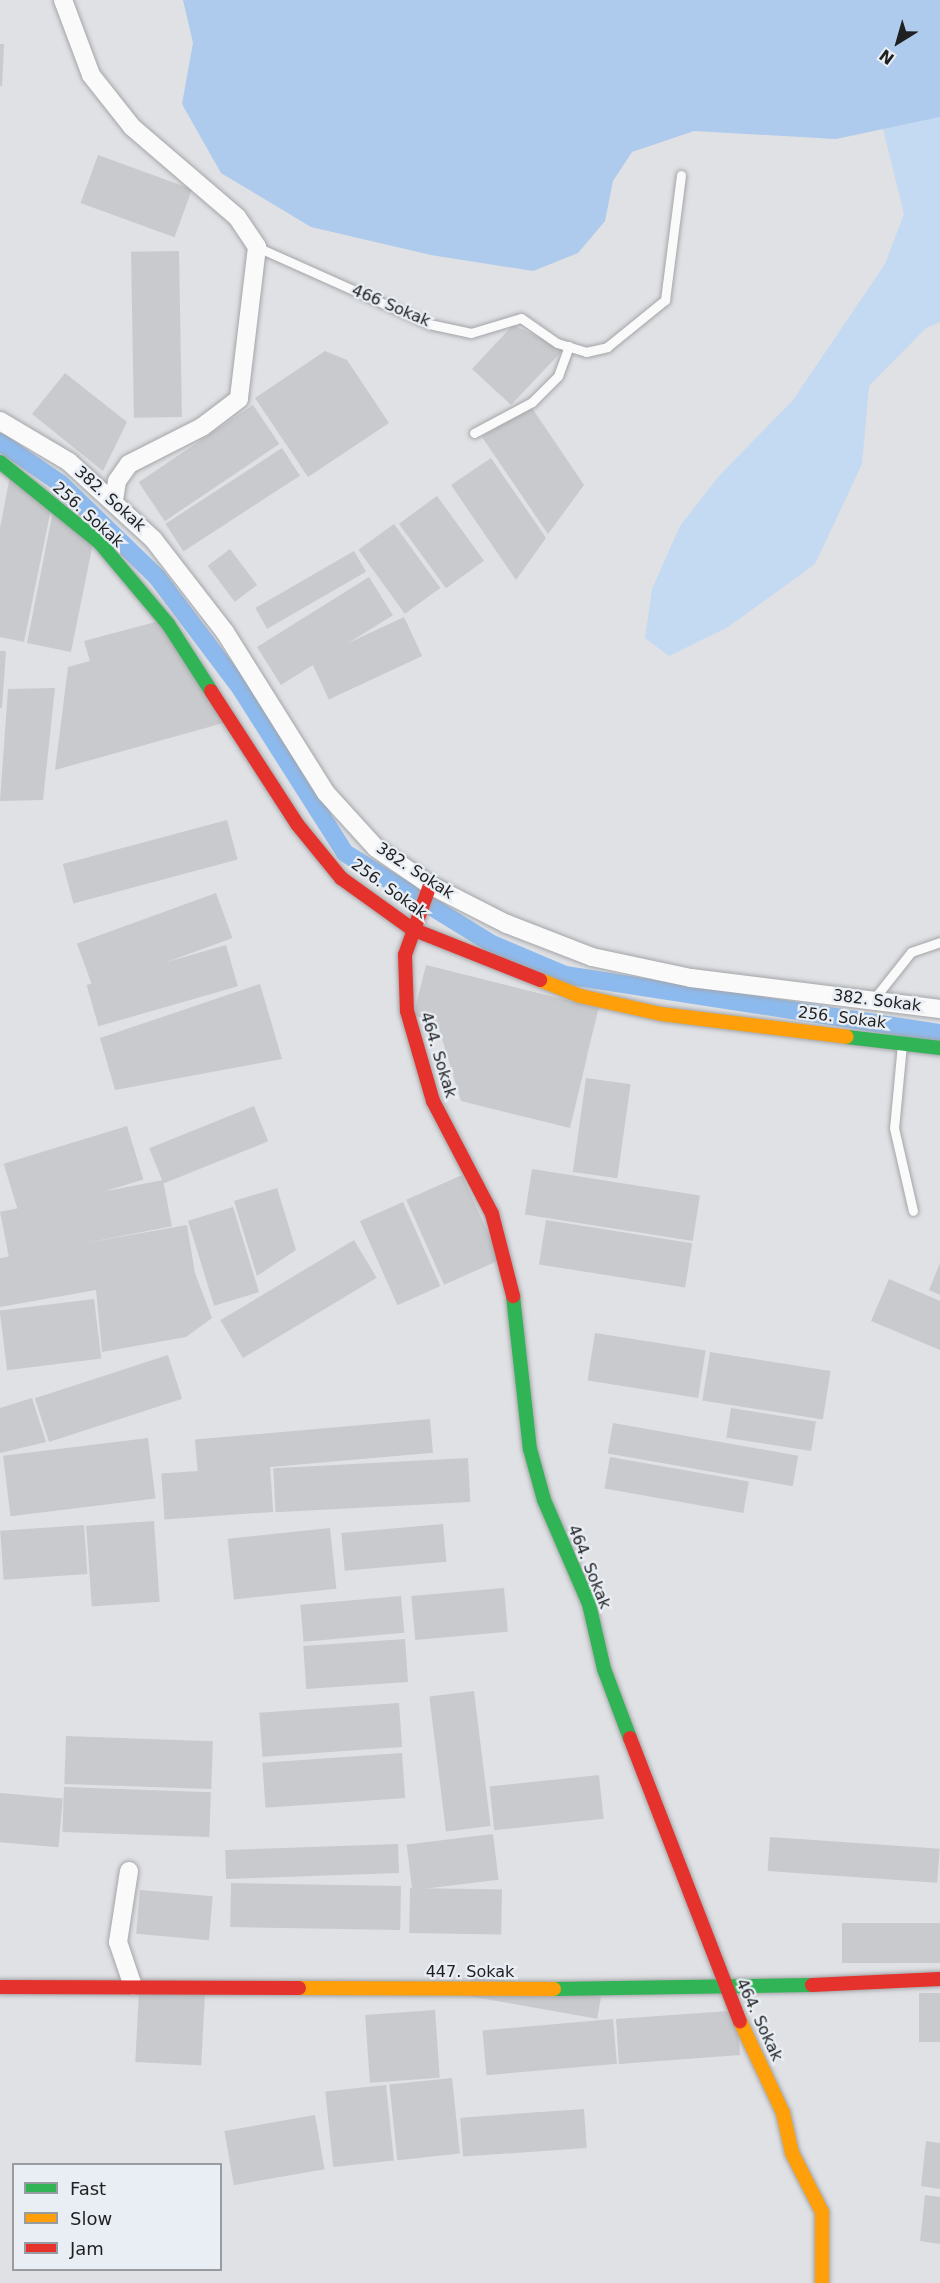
<!DOCTYPE html>
<html>
<head>
<meta charset="utf-8">
<style>
  body { margin:0 }
  #map { position:relative; width:940px; height:2283px; overflow:hidden; background:#dfe1e4; font-family:"DejaVu Sans",sans-serif }
  div>[style] { position:absolute }
  [style*='--x'] { left:calc(var(--x)*1px); top:calc(var(--y)*1px); width:calc(var(--w)*1px); rotate:calc(var(--a)*1deg) }
  .green>* { inset:0; background:#c4d9f2 }
  .forest>* { inset:0; background:#aecaec }
  .canal>* { height:18px; margin:-9px; padding:0 9px; transform-origin:9px; border-radius:9px; background:#8dbaee }
  .building>* { inset:0; background:#c9cacd; transform-origin:0 0 }
  .roads { filter:drop-shadow(0 0 2px #a4a5a8) drop-shadow(0 0 2px #a4a5a8) }
  .lane>* { height:9px; margin:-4.5px; padding:0 4.5px; transform-origin:4.5px; border-radius:4.5px; background:#fafafb }
  .street>* { height:18px; margin:-9px; padding:0 9px; transform-origin:9px; border-radius:9px; background:#fafafb }
  .fast>* { height:14px; margin:-7px; padding:0 7px; transform-origin:7px; border-radius:7px; background:#30b455 }
  .slow>* { height:14px; margin:-7px; padding:0 7px; transform-origin:7px; border-radius:7px; background:#ff9f0a }
  .jam>* { height:14px; margin:-7px; padding:0 7px; transform-origin:7px; border-radius:7px; background:#e5322d }
  span { translate:-50% -50%; white-space:nowrap; text-align:center; line-height:1.15; -webkit-text-stroke:4.5px #e9eef4; paint-order:stroke }
  .street-label { font-size:16px; color:#1f2022 }
  .legend { position:absolute; left:12px; top:2163px; width:210px; height:108px; box-sizing:border-box; background:#e9eef4; border:2px solid #989ca0; margin:0; padding:8px 10px; list-style:none; font-size:18px; color:#1f2022 }
  .legend li { display:flex; align-items:center; gap:12px; height:30px }
  .legend b { width:30px; border:2px solid #989ca0 }
  .north { position:absolute; left:868px; top:12px; width:60px; height:60px; -webkit-text-stroke:4px #e9eef4; paint-order:stroke; rotate:217deg; font-size:16px; font-weight:700; line-height:24px; text-align:center; color:#1f2022 }
  .north::after { content:''; display:block; margin:auto; width:21px; height:27px; background:#1f2022; clip-path:polygon(50% 0,100% 100%,50% 72%,0 100%) }
</style>
</head>
<body>
<div id="map">
  <div class="green">
    <div style="clip-path:polygon(940px 117px,940px 322px,926px 328px,869px 386px,862px 464px,815px 564px,728px 627px,669px 656px,645px 638px,652px 589px,680px 526px,719px 476px,793px 400px,885px 264px,904px 214px,883px 129px)"></div>
  </div>
  <div class="forest">
    <div style="clip-path:polygon(183px 0,940px 0,940px 117px,836px 139px,694px 131px,632px 152px,613px 181px,605px 221px,578px 253px,533px 271px,431px 255px,311px 227px,221px 173px,182px 104px,193px 43px)"></div>
  </div>
  <div class="canal">
    <div style="--x:0;--y:442;--w:74;--a:34.5"></div>
    <div style="--x:61;--y:484;--w:134;--a:44.1"></div>
    <div style="--x:157;--y:577;--w:140;--a:53.1"></div>
    <div style="--x:241;--y:689;--w:194;--a:57.6"></div>
    <div style="--x:345;--y:853;--w:173;--a:31.8"></div>
    <div style="--x:492;--y:944;--w:79;--a:23"></div>
    <div style="--x:565;--y:975;--w:379;--a:8.8"></div>
  </div>
  <div class="building">
    <div style="clip-path:polygon(0 44px,4px 44px,2px 86px,0 86px)"></div>
    <div style="left:98px;top:155px;width:100px;height:51px;rotate:20deg"></div>
    <div style="left:179px;top:251px;width:166px;height:48px;rotate:89deg"></div>
    <div style="clip-path:polygon(513px 325px,564px 349px,511px 405px,472px 369px)"></div>
    <div style="clip-path:polygon(325px 351px,347px 360px,389px 423px,308px 477px,255px 398px)"></div>
    <div style="clip-path:polygon(65px 373px,127px 422px,103px 471px,32px 414px)"></div>
    <div style="left:253px;top:405px;width:47px;height:138px;rotate:56deg"></div>
    <div style="clip-path:polygon(530px 405px,584px 485px,548px 534px,482px 437px)"></div>
    <div style="left:282px;top:448px;width:33px;height:139px;rotate:57deg"></div>
    <div style="clip-path:polygon(491px 458px,546px 538px,516px 580px,451px 485px)"></div>
    <div style="clip-path:polygon(10px 476px,51px 509px,24px 642px,0 637px,0 528px)"></div>
    <div style="left:437px;top:496px;width:80px;height:47px;rotate:54deg"></div>
    <div style="clip-path:polygon(53px 511px,93px 543px,71px 652px,27px 643px)"></div>
    <div style="left:394px;top:524px;width:79px;height:44px;rotate:54deg"></div>
    <div style="left:230px;top:549px;width:45px;height:28px;rotate:53deg"></div>
    <div style="left:354px;top:551px;width:24px;height:114px;rotate:60deg"></div>
    <div style="left:369px;top:577px;width:45px;height:132px;rotate:58deg"></div>
    <div style="left:404px;top:617px;width:43px;height:103px;rotate:65deg"></div>
    <div style="clip-path:polygon(159px 621px,227px 722px,55px 770px,68px 667px,90px 661px,84px 641px)"></div>
    <div style="clip-path:polygon(0 651px,6px 651px,2px 708px,0 708px)"></div>
    <div style="clip-path:polygon(55px 688px,43px 800px,0 801px,8px 689px)"></div>
    <div style="left:227px;top:820px;width:41px;height:170px;rotate:75deg"></div>
    <div style="left:216px;top:893px;width:48px;height:148px;rotate:70deg"></div>
    <div style="left:226px;top:945px;width:43px;height:145px;rotate:74deg"></div>
    <div style="left:426px;top:965px;width:178px;height:52px;rotate:14deg"></div>
    <div style="clip-path:polygon(260px 984px,282px 1059px,115px 1090px,100px 1038px)"></div>
    <div style="clip-path:polygon(436px 1019px,587px 1057px,570px 1128px,461px 1101px)"></div>
    <div style="left:586px;top:1078px;width:45px;height:95px;rotate:8deg"></div>
    <div style="left:254px;top:1106px;width:38px;height:113px;rotate:68deg"></div>
    <div style="left:127px;top:1126px;width:56px;height:129px;rotate:73deg"></div>
    <div style="left:532px;top:1169px;width:170px;height:46px;rotate:9deg"></div>
    <div style="left:462px;top:1175px;width:93px;height:61px;rotate:66deg"></div>
    <div style="left:163px;top:1180px;width:47px;height:166px;rotate:79deg"></div>
    <div style="clip-path:polygon(277px 1188px,296px 1250px,257px 1276px,234px 1201px)"></div>
    <div style="left:403px;top:1202px;width:92px;height:47px;rotate:66deg"></div>
    <div style="left:233px;top:1207px;width:89px;height:47px;rotate:73deg"></div>
    <div style="left:546px;top:1220px;width:148px;height:45px;rotate:9deg"></div>
    <div style="clip-path:polygon(187px 1225px,195px 1273px,212px 1318px,186px 1337px,102px 1352px,96px 1290px,0 1307px,0 1258px)"></div>
    <div style="left:354px;top:1240px;width:44px;height:156px;rotate:59deg"></div>
    <div style="clip-path:polygon(940px 1263px,940px 1295px,929px 1290px)"></div>
    <div style="clip-path:polygon(889px 1279px,940px 1301px,940px 1350px,871px 1321px)"></div>
    <div style="left:94px;top:1299px;width:60px;height:95px;rotate:83deg"></div>
    <div style="left:595px;top:1333px;width:112px;height:48px;rotate:9deg"></div>
    <div style="left:710px;top:1352px;width:122px;height:49px;rotate:9deg"></div>
    <div style="left:168px;top:1355px;width:46px;height:140px;rotate:72deg"></div>
    <div style="clip-path:polygon(32px 1398px,46px 1442px,0 1453px,0 1408px)"></div>
    <div style="left:731px;top:1408px;width:86px;height:30px;rotate:9deg"></div>
    <div style="left:430px;top:1419px;width:34px;height:236px;rotate:85deg"></div>
    <div style="left:613px;top:1423px;width:188px;height:31px;rotate:10deg"></div>
    <div style="left:148px;top:1438px;width:61px;height:146px;rotate:83deg"></div>
    <div style="left:610px;top:1457px;width:141px;height:32px;rotate:10deg"></div>
    <div style="left:468px;top:1458px;width:44px;height:195px;rotate:87deg"></div>
    <div style="left:270px;top:1466px;width:46px;height:109px;rotate:86deg"></div>
    <div style="left:154px;top:1521px;width:81px;height:68px;rotate:86deg"></div>
    <div style="left:443px;top:1524px;width:38px;height:102px;rotate:85deg"></div>
    <div style="left:84px;top:1525px;width:49px;height:84px;rotate:86deg"></div>
    <div style="left:330px;top:1528px;width:61px;height:103px;rotate:84deg"></div>
    <div style="left:504px;top:1588px;width:44px;height:93px;rotate:85deg"></div>
    <div style="left:401px;top:1596px;width:37px;height:101px;rotate:85deg"></div>
    <div style="left:405px;top:1639px;width:43px;height:102px;rotate:86deg"></div>
    <div style="left:474px;top:1691px;width:136px;height:45px;rotate:83deg"></div>
    <div style="left:399px;top:1703px;width:44px;height:140px;rotate:86deg"></div>
    <div style="left:66px;top:1736px;width:147px;height:48px;rotate:2deg"></div>
    <div style="left:402px;top:1753px;width:45px;height:140px;rotate:86deg"></div>
    <div style="left:599px;top:1775px;width:44px;height:110px;rotate:84deg"></div>
    <div style="left:64px;top:1787px;width:147px;height:45px;rotate:2deg"></div>
    <div style="left:0;top:1793px;width:63px;height:49px;rotate:5deg"></div>
    <div style="left:493px;top:1834px;width:46px;height:87px;rotate:83deg"></div>
    <div style="left:770px;top:1837px;width:170px;height:34px;rotate:4deg"></div>
    <div style="left:398px;top:1844px;width:29px;height:173px;rotate:88deg"></div>
    <div style="left:231px;top:1883px;width:170px;height:44px;rotate:1deg"></div>
    <div style="left:410px;top:1888px;width:92px;height:45px;rotate:1deg"></div>
    <div style="left:140px;top:1890px;width:73px;height:44px;rotate:5deg"></div>
    <div style="left:940px;top:1923px;width:40px;height:98px;rotate:90deg"></div>
    <div style="left:139px;top:1991px;width:66px;height:71px;rotate:3deg"></div>
    <div style="left:919px;top:1993px;width:21px;height:49px"></div>
    <div style="left:601px;top:1997px;width:22px;height:131px;rotate:100deg"></div>
    <div style="left:435px;top:2010px;width:68px;height:70px;rotate:86deg"></div>
    <div style="clip-path:polygon(729px 2011px,738px 2025px,740px 2055px,619px 2064px,616px 2019px)"></div>
    <div style="left:613px;top:2019px;width:45px;height:131px;rotate:85deg"></div>
    <div style="left:452px;top:2078px;width:76px;height:63px;rotate:84deg"></div>
    <div style="left:386px;top:2085px;width:76px;height:61px;rotate:84deg"></div>
    <div style="left:584px;top:2109px;width:39px;height:124px;rotate:86deg"></div>
    <div style="left:315px;top:2115px;width:55px;height:92px;rotate:80deg"></div>
    <div style="clip-path:polygon(926px 2141px,940px 2143px,940px 2189px,921px 2186px)"></div>
    <div style="clip-path:polygon(925px 2195px,940px 2197px,940px 2244px,920px 2241px)"></div>
  </div>
  <div class="roads">
    <div class="lane">
      <div style="--x:257;--y:247;--w:188;--a:24.1"></div>
      <div style="--x:429;--y:324;--w:43;--a:12.1"></div>
      <div style="--x:471;--y:333;--w:52;--a:-16.7"></div>
      <div style="--x:521;--y:318;--w:44;--a:34.8"></div>
      <div style="--x:557;--y:343;--w:30;--a:17"></div>
      <div style="--x:586;--y:352;--w:22;--a:-13"></div>
      <div style="--x:607;--y:347;--w:75;--a:-39"></div>
      <div style="--x:665;--y:300;--w:126;--a:-82.7"></div>
      <div style="--x:474;--y:433;--w:66;--a:-28.1"></div>
      <div style="--x:532;--y:402;--w:37;--a:-45"></div>
      <div style="--x:558;--y:376;--w:32;--a:-70"></div>
      <div style="--x:873;--y:1000;--w:61;--a:-51.6"></div>
      <div style="--x:911;--y:952;--w:31;--a:-19"></div>
      <div style="--x:902;--y:1044;--w:84;--a:95.4"></div>
      <div style="--x:894;--y:1128;--w:85;--a:77.1"></div>
    </div>
    <div class="street">
      <div style="--x:63;--y:0;--w:80;--a:69.5"></div>
      <div style="--x:91;--y:75;--w:66;--a:51.7"></div>
      <div style="--x:132;--y:127;--w:138;--a:40.6"></div>
      <div style="--x:237;--y:217;--w:36;--a:56"></div>
      <div style="--x:257;--y:247;--w:153;--a:96.8"></div>
      <div style="--x:239;--y:399;--w:46;--a:142.9"></div>
      <div style="--x:202;--y:427;--w:82;--a:153.1"></div>
      <div style="--x:129;--y:464;--w:21;--a:125"></div>
      <div style="--x:117;--y:481;--w:19;--a:99"></div>
      <div style="--x:0;--y:421;--w:80;--a:30.7"></div>
      <div style="--x:69;--y:462;--w:114;--a:42.5"></div>
      <div style="--x:153;--y:539;--w:118;--a:52.3"></div>
      <div style="--x:225;--y:632;--w:190;--a:57.9"></div>
      <div style="--x:326;--y:793;--w:74;--a:47.7"></div>
      <div style="--x:376;--y:848;--w:65;--a:34.4"></div>
      <div style="--x:430;--y:885;--w:86;--a:26.9"></div>
      <div style="--x:507;--y:924;--w:91;--a:21.2"></div>
      <div style="--x:592;--y:957;--w:101;--a:12"></div>
      <div style="--x:691;--y:978;--w:251;--a:7.1"></div>
      <div style="--x:129;--y:1871;--w:72;--a:98.8"></div>
      <div style="--x:118;--y:1942;--w:46;--a:71.2"></div>
    </div>
    <div class="fast">
      <div style="--x:0;--y:462;--w:129;--a:39"></div>
      <div style="--x:100;--y:543;--w:106;--a:50"></div>
      <div style="--x:168;--y:624;--w:80;--a:57.3"></div>
      <div style="--x:847;--y:1037;--w:94;--a:6.7"></div>
      <div style="--x:513;--y:1296;--w:154;--a:83.7"></div>
      <div style="--x:530;--y:1449;--w:53;--a:74.6"></div>
      <div style="--x:544;--y:1500;--w:113;--a:66.6"></div>
      <div style="--x:589;--y:1604;--w:67;--a:77"></div>
      <div style="--x:604;--y:1669;--w:74;--a:69.4"></div>
      <div style="--x:554;--y:1989;--w:258;--a:-0.9"></div>
    </div>
    <div class="slow">
      <div style="--x:540;--y:980;--w:43;--a:21.8"></div>
      <div style="--x:580;--y:996;--w:83;--a:12.5"></div>
      <div style="--x:661;--y:1014;--w:187;--a:7"></div>
      <div style="--x:299;--y:1988;--w:255;--a:0.2"></div>
      <div style="--x:740;--y:2021;--w:102;--a:64.9"></div>
      <div style="--x:783;--y:2113;--w:41;--a:77.3"></div>
      <div style="--x:792;--y:2153;--w:66;--a:63"></div>
      <div style="--x:822;--y:2212;--w:71;--a:90"></div>
    </div>
    <div class="jam">
      <div style="--x:211;--y:691;--w:158;--a:57.1"></div>
      <div style="--x:297;--y:824;--w:70;--a:50.8"></div>
      <div style="--x:341;--y:878;--w:87;--a:35.7"></div>
      <div style="--x:412;--y:929;--w:138;--a:21.7"></div>
      <div style="--x:430;--y:885;--w:74;--a:109.7"></div>
      <div style="--x:405;--y:955;--w:56;--a:88"></div>
      <div style="--x:407;--y:1011;--w:94;--a:73.9"></div>
      <div style="--x:433;--y:1101;--w:127;--a:62.4"></div>
      <div style="--x:492;--y:1214;--w:85;--a:75.6"></div>
      <div style="--x:630;--y:1738;--w:304;--a:68.8"></div>
      <div style="--x:812;--y:1985;--w:128;--a:-2.7"></div>
      <div style="--x:0;--y:1987;--w:299;--a:0.2"></div>
    </div>
  </div>
  <div class="street-label">
    <span style="left:391px;top:306px;rotate:23deg">466 Sokak</span>
    <span style="left:110px;top:499px;rotate:42deg">382. Sokak</span>
    <span style="left:88px;top:515px;rotate:42deg">256. Sokak</span>
    <span style="left:415px;top:871px;rotate:33deg">382. Sokak</span>
    <span style="left:389px;top:889px;rotate:36deg">256. Sokak</span>
    <span style="left:877px;top:1001px;rotate:7deg">382. Sokak</span>
    <span style="left:842px;top:1018px;rotate:7deg">256. Sokak</span>
    <span style="left:438px;top:1055px;rotate:73deg">464. Sokak</span>
    <span style="left:589px;top:1567px;rotate:68deg">464. Sokak</span>
    <span style="left:470px;top:1972px">447. Sokak</span>
    <span style="left:759px;top:2020px;rotate:65deg">464. Sokak</span>
  </div>
  <ul class="legend">
  <li><b style="height:8px;background:#30b455"></b>Fast</li>
  <li><b style="height:8px;background:#ff9f0a"></b>Slow</li>
  <li><b style="height:8px;background:#e5322d"></b>Jam</li>
  </ul>
  <div class="north">N</div>
</div>
</body>
</html>
